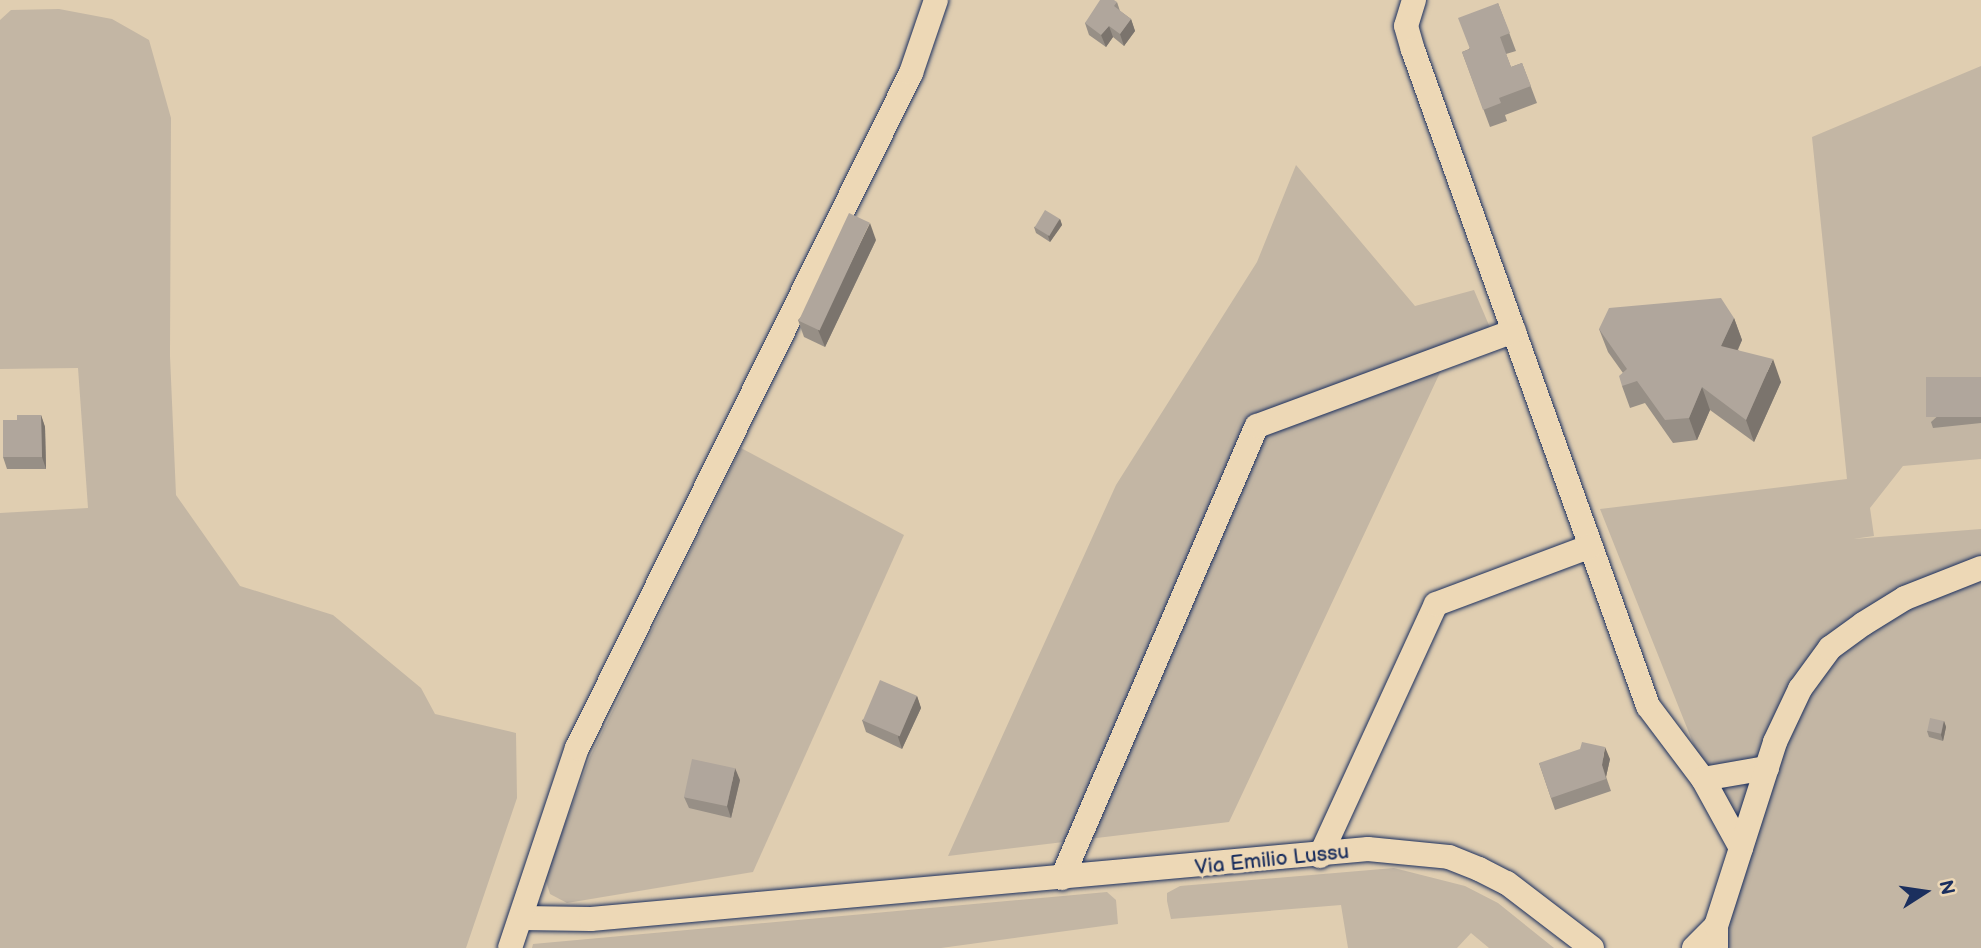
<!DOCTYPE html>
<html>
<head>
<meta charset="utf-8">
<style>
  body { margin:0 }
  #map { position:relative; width:1981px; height:948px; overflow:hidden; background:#e0ceb1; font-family:"Balsamiq Sans",sans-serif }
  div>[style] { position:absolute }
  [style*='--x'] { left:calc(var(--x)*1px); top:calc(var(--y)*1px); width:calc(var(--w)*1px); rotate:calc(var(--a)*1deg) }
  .green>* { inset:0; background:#c3b6a4 }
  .roads { filter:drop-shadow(0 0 2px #1b2f5e) drop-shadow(0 0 2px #1b2f5e) }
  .minor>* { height:24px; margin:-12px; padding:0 12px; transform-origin:12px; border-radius:12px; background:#edd8b6 }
  .wall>* { inset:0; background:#978f86 }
  .shaded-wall>* { inset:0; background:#7b746d }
  .building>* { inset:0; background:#b0a69c; transform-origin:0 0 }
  span { translate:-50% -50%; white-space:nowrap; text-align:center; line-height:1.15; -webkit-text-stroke:7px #edd8b6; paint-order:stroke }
  .street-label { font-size:21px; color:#1b2f5e }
  .north { position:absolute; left:1890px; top:857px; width:70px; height:70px; -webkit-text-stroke:5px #edd8b6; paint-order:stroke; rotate:78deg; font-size:19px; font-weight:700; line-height:28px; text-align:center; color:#1b2f5e }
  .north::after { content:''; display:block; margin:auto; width:24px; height:32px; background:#1b2f5e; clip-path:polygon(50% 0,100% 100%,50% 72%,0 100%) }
</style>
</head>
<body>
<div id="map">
  <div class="green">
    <div style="clip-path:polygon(59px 9px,112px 19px,149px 40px,171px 118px,170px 356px,176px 495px,240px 586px,333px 615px,421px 688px,435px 714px,516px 733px,517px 798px,466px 948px,0 948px,0 513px,88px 508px,78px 368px,0 369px,0 20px,11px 10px)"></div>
    <div style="clip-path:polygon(1981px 66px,1981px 459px,1903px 466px,1870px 508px,1874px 536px,1853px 539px,1981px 529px,1981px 948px,1725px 948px,1729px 929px,1726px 826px,1600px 509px,1847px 479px,1812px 137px)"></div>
    <div style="clip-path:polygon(1296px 165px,1415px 306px,1474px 290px,1497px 344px,1445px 362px,1229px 822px,948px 856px,1116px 485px,1257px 262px)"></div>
    <div style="clip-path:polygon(741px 448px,904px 535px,753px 872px,567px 903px,550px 894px,545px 878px,590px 757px)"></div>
    <div style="clip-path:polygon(1394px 868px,1465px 886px,1498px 903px,1554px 948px,1489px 948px,1471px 933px,1457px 948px,1348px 948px,1341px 905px,1171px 919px,1167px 901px,1167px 893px,1180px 886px)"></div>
    <div style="clip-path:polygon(1107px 892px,1116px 900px,1118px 924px,941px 948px,532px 948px,533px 944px)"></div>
  </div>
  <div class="roads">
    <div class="minor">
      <div style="--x:1414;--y:0;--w:27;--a:107"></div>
      <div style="--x:1406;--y:26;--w:25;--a:74"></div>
      <div style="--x:1413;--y:50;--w:697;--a:70.29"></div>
      <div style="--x:1648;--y:706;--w:91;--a:53"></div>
      <div style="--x:1703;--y:779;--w:79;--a:61.2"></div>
      <div style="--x:1703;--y:779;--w:65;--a:-9.8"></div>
      <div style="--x:1320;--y:856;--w:277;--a:-65.3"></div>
      <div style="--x:1436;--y:604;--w:165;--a:-20.5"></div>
      <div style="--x:1062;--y:878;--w:492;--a:-66.7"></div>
      <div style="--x:1257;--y:426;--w:274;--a:-20.3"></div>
      <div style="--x:522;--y:918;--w:69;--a:0.8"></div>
      <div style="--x:591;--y:919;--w:780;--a:-5.15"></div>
      <div style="--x:1368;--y:849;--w:81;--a:5.6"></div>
      <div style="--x:1449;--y:857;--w:32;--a:22"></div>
      <div style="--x:1479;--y:869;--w:31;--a:27"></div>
      <div style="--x:1507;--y:883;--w:107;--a:37.4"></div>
      <div style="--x:510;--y:948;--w:211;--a:-71.5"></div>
      <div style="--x:577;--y:748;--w:753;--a:-63.67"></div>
      <div style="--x:911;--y:73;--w:77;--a:-71.1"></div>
      <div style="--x:1694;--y:948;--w:31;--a:-45"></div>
      <div style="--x:1716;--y:948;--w:22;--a:-90"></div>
      <div style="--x:1716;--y:926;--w:193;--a:-72.2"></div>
      <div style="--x:1775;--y:742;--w:59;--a:-64.7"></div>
      <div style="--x:1800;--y:689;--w:51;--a:-53.8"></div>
      <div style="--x:1830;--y:648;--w:41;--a:-36"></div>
      <div style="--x:1863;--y:624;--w:49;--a:-31.8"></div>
      <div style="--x:1905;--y:598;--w:82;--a:-21.5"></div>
    </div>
  </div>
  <div class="wall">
    <div style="clip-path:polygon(1117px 2px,1120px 11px,1131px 19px,1135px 31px,1124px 46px,1113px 37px,1106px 47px,1089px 35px,1085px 23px)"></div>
    <div style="clip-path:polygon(1498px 3px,1516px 51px,1506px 54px,1511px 67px,1522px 63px,1537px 103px,1505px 115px,1507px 121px,1490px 127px,1462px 52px,1469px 49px)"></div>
    <div style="clip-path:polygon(1060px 219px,1062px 225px,1050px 242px,1036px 233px,1034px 227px)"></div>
    <div style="clip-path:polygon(876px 240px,825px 347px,804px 337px,798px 320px)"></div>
    <div style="clip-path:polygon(1734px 318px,1742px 340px,1738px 350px,1781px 382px,1754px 442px,1710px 410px,1697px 440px,1673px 443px,1645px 403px,1630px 408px,1622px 386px,1623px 373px,1608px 352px,1599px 329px)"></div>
    <div style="clip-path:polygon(1981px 377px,1981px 423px,1933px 428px,1931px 422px)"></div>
    <div style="clip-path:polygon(41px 415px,45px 427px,46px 469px,7px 469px,3px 457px,17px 420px)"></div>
    <div style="clip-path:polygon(917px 696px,921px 708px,902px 749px,866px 732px,862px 720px)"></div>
    <div style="clip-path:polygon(1944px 721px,1946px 727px,1943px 741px,1929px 737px,1927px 731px)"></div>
    <div style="clip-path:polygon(1610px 759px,1606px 777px,1611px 791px,1555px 810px,1539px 763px)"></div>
    <div style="clip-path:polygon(740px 780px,731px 818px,689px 808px,684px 797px)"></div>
  </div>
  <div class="shaded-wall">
    <div style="clip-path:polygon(1131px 19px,1135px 31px,1124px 46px,1120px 34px)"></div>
    <div style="clip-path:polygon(1109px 26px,1113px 37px,1106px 47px,1101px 35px)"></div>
    <div style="clip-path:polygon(1060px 219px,1062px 225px,1050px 242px,1048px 236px)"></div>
    <div style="clip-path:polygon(870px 223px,876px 240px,825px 347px,818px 330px)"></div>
    <div style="clip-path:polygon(1734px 318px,1742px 340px,1729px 368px,1721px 346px)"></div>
    <div style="clip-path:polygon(1773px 359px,1781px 382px,1754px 442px,1746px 420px)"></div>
    <div style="clip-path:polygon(1702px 387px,1710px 410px,1697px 440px,1689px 418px)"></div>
    <div style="clip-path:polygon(41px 415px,45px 427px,46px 469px,42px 457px)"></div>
    <div style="clip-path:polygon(917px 696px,921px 708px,902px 749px,898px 737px)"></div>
    <div style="clip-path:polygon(1944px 721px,1946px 727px,1943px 741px,1941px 735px)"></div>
    <div style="clip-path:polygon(1605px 747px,1610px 759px,1606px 777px,1611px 791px,1602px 765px)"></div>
    <div style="clip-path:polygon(735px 768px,740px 780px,731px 818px,727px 806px)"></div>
  </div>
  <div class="building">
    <div style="clip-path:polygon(1100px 0,1114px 0,1117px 2px,1114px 6px,1131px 19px,1120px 34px,1109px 26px,1101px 35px,1085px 23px)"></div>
    <div style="clip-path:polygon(1498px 3px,1510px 33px,1500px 37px,1511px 67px,1522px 63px,1531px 86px,1499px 98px,1501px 103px,1483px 110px,1462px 52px,1470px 49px,1458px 18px)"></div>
    <div style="left:1045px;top:210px;width:17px;height:20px;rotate:31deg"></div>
    <div style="left:849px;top:213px;width:23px;height:119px;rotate:25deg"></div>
    <div style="clip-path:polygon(1721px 298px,1734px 318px,1721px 346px,1773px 359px,1746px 420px,1702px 387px,1689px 418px,1665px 420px,1637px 381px,1622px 386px,1619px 376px,1627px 369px,1599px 329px,1609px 308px)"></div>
    <div style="left:1981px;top:377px;width:40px;height:55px;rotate:90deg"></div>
    <div style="clip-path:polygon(17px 415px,41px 415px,42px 457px,3px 457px,3px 420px,17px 420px)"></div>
    <div style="left:880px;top:680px;width:40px;height:44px;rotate:23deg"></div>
    <div style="left:1930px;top:718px;width:14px;height:13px;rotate:12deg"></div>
    <div style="clip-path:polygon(1582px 742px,1605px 747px,1602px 765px,1606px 779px,1551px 798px,1539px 763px,1580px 749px)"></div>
    <div style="left:692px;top:759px;width:44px;height:39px;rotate:12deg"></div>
  </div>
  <div class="street-label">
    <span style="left:1272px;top:860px;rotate:-6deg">Via Emilio Lussu</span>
  </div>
  <div class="north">N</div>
</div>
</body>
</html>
